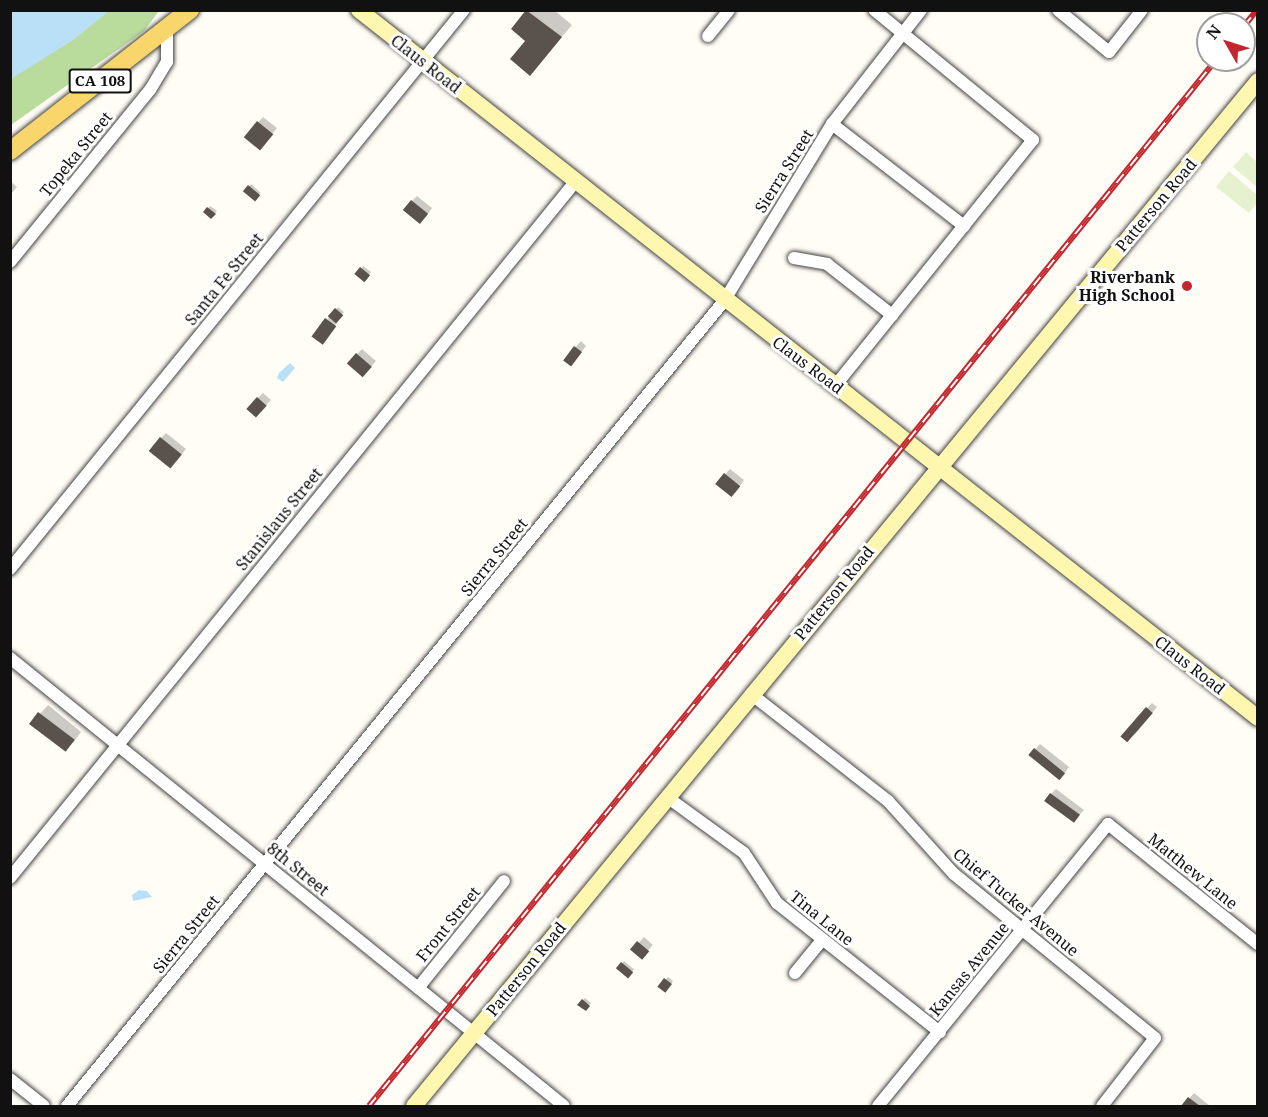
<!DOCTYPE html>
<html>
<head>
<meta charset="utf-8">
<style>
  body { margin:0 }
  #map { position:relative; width:1268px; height:1117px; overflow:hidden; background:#fffdf5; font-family:"Noto Serif",serif }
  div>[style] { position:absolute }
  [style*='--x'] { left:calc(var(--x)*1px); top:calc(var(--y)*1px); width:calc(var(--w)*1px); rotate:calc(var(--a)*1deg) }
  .forest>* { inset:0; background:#b9dc9c }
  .pitch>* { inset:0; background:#e6f2cf }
  .water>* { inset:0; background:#b9e0f7 }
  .shadow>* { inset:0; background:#0003; transform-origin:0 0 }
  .building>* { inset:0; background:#5a524d; transform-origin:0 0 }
  .roads { filter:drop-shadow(0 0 2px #444) drop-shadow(0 0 2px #444) }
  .street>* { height:12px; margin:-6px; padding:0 6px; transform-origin:6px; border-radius:6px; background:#fff }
  .secondary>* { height:16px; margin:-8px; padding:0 8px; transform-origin:8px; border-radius:8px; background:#fff6b0 }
  .primary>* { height:18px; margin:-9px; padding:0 9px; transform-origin:9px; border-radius:9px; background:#f9d66b }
  .rail>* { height:6px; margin-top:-3px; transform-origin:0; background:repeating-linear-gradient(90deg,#fff 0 11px,#c4262e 0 22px); box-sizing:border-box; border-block:2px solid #c4262e }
  .dots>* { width:16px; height:16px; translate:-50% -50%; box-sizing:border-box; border:3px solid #fff; border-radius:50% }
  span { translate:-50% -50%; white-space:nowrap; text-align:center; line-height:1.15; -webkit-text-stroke:6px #fff; paint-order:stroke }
  .shield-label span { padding:2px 4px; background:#fff; border:2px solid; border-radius:4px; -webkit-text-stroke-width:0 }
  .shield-label { font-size:15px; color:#111; font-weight:700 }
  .street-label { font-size:16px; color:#111 }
  .poi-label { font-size:16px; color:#111; font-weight:700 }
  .right { translate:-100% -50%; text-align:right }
  .frame { position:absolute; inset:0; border:12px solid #111; pointer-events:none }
  .north { position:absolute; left:1196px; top:12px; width:60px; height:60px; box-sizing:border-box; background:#fff; border:2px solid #a0a0a0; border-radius:50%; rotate:309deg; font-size:16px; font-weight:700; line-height:24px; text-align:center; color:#111 }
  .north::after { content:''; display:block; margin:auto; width:21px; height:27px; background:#c4262e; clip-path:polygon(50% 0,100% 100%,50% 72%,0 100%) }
</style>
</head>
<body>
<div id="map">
  <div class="forest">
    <div style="clip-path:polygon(11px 11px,159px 11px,144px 31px,11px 125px)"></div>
  </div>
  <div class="pitch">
    <div style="clip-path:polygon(1246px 152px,1257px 162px,1257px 187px,1233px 167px)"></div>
    <div style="clip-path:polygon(1229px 171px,1257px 195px,1257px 203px,1249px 213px,1216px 187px)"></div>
  </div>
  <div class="water">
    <div style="clip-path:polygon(11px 11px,12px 10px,109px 11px,73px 40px,11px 79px)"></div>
    <div style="clip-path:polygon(290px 363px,295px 368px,283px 382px,277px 378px,279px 373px)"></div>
    <div style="clip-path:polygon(139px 890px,147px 891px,152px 897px,133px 901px,132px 895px)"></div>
  </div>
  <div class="shadow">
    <div style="clip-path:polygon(528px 10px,554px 10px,572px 25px,530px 74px,527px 41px,513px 29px)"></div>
    <div style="clip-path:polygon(263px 117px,277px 128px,264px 144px,245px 137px)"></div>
    <div style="clip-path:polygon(10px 181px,17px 187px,10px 195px)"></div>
    <div style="left:251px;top:184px;width:13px;height:9px;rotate:42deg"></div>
    <div style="clip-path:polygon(417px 196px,432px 208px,425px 218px,412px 201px)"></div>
    <div style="clip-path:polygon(210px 206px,217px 211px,211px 217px,205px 212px)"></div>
    <div style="left:363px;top:266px;width:10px;height:11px;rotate:37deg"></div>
    <div style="clip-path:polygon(338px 307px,344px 312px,327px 337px,313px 335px)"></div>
    <div style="clip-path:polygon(581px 341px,586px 346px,575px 360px,564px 360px)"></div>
    <div style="clip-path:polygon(362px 349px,376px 361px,368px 370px,357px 354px)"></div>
    <div style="clip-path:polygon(263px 393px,271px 400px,262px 410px,258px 398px)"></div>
    <div style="clip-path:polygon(166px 433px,186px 449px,176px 462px,161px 438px)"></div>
    <div style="clip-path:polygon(730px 469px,744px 480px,737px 490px,717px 483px)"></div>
    <div style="clip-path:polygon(1152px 703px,1157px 707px,1134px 736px,1147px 708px)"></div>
    <div style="clip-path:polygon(48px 705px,81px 732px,73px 743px,31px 724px)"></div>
    <div style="clip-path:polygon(1040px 744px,1069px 767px,1065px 773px,1031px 754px)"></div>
    <div style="clip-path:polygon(1056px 789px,1084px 810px,1074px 821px,1051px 794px)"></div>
    <div style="left:644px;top:937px;width:12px;height:18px;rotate:42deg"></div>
    <div style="left:624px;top:961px;width:13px;height:9px;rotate:39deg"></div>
    <div style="clip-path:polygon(668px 977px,673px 981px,665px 992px,659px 987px)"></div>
    <div style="clip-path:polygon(585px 998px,591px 1003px,586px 1009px,579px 1004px)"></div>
    <div style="clip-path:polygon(1194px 1093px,1210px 1106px,1183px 1106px)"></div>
  </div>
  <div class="building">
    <div style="clip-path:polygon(526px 10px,562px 37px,530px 76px,510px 59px,525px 41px,511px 29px)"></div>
    <div style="left:257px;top:121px;width:21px;height:21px;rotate:39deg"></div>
    <div style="left:248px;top:185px;width:16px;height:8px;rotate:40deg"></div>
    <div style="left:411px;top:200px;width:22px;height:13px;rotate:39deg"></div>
    <div style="clip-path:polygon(207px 207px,216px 214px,211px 219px,203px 212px)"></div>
    <div style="left:360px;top:267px;width:13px;height:9px;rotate:39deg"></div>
    <div style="left:335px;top:308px;width:11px;height:11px;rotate:41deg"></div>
    <div style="left:325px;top:318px;width:14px;height:23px;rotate:36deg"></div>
    <div style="left:574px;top:346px;width:10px;height:18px;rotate:37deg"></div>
    <div style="left:356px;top:353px;width:21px;height:14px;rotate:41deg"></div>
    <div style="left:257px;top:397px;width:13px;height:16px;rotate:42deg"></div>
    <div style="left:160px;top:437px;width:28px;height:18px;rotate:39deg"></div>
    <div style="left:724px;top:473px;width:21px;height:14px;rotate:39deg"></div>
    <div style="left:1146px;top:707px;width:9px;height:39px;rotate:41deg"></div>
    <div style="left:38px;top:712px;width:46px;height:15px;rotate:37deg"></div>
    <div style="left:1034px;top:748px;width:40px;height:9px;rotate:39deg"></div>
    <div style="left:1050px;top:793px;width:37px;height:10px;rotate:36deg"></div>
    <div style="left:637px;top:941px;width:16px;height:11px;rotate:40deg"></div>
    <div style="left:621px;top:962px;width:16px;height:8px;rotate:40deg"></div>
    <div style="left:664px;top:978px;width:10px;height:11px;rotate:37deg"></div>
    <div style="clip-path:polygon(582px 999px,590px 1006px,586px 1011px,577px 1005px)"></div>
    <div style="clip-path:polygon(1188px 1097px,1200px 1106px,1181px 1106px)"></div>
  </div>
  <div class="roads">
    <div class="street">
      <div style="--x:1058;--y:10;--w:66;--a:39.5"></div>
      <div style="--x:1109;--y:52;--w:53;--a:-51.8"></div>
      <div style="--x:708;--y:36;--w:33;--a:-51"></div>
      <div style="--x:832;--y:124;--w:167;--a:37.7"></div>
      <div style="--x:794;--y:258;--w:34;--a:10"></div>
      <div style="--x:827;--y:264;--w:83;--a:38.1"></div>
      <div style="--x:10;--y:262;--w:222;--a:-50.9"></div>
      <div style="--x:150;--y:90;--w:33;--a:-59"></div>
      <div style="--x:167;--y:62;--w:32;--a:-90"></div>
      <div style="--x:835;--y:386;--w:316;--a:-51.2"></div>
      <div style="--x:1033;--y:140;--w:205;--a:-140.7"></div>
      <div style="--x:10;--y:569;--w:720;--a:-50.92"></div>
      <div style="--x:10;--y:658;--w:712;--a:38.96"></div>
      <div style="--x:751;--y:694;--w:174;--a:38"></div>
      <div style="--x:888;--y:801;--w:98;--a:47.9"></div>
      <div style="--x:954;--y:874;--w:259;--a:39.2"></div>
      <div style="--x:1155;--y:1038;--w:86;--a:127.9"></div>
      <div style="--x:667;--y:797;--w:95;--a:36"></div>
      <div style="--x:744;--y:853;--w:60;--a:56.6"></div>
      <div style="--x:777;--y:903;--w:208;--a:38.4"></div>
      <div style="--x:10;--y:878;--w:896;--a:-50.93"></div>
      <div style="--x:795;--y:973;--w:43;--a:-50.7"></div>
      <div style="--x:418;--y:988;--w:137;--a:-51.2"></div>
      <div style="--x:10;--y:1079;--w:43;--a:38.5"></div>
      <div style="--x:67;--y:1106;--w:1039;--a:-50.78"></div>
      <div style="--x:724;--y:301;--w:207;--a:-58.6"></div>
      <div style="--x:832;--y:124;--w:145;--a:-52"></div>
      <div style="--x:878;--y:1106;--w:364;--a:-50.8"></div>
      <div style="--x:1108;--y:824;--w:192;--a:38.7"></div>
    </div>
    <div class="secondary">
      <div style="--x:359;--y:10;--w:1144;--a:38.22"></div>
      <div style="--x:414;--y:1106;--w:1328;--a:-50.53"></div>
    </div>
    <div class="primary">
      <div style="--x:10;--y:151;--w:229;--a:-38.1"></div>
    </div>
  </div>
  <div class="rail">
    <div style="--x:1244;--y:26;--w:21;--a:-51"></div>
    <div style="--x:369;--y:1106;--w:1346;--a:-51"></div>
  </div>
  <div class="dots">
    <div style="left:1187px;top:286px;background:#c4262e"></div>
  </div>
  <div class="shield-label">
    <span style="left:100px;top:81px">CA 108</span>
  </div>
  <div class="street-label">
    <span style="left:426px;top:64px;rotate:38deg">Claus Road</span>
    <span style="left:76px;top:154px;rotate:-51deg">Topeka Street</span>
    <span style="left:784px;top:171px;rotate:-58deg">Sierra Street</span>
    <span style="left:1156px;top:205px;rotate:-50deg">Patterson Road</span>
    <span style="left:224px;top:279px;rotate:-51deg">Santa Fe Street</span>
    <span style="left:808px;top:365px;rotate:37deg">Claus Road</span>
    <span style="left:279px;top:519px;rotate:-51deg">Stanislaus Street</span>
    <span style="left:494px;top:557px;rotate:-51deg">Sierra Street</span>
    <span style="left:834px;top:593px;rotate:-51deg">Patterson Road</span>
    <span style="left:1190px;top:665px;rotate:38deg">Claus Road</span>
    <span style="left:298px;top:869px;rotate:39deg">8th Street</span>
    <span style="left:1193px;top:871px;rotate:39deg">Matthew Lane</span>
    <span style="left:1016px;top:902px;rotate:40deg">Chief Tucker Avenue</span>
    <span style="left:822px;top:918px;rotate:39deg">Tina Lane</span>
    <span style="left:448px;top:924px;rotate:-51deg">Front Street</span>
    <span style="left:186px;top:934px;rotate:-51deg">Sierra Street</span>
    <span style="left:526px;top:969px;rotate:-51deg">Patterson Road</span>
    <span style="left:969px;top:969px;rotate:-51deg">Kansas Avenue</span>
  </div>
  <div class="poi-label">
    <span class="right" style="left:1175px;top:286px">Riverbank<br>High School</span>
  </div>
  <div class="frame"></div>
  <div class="north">N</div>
</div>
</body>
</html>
